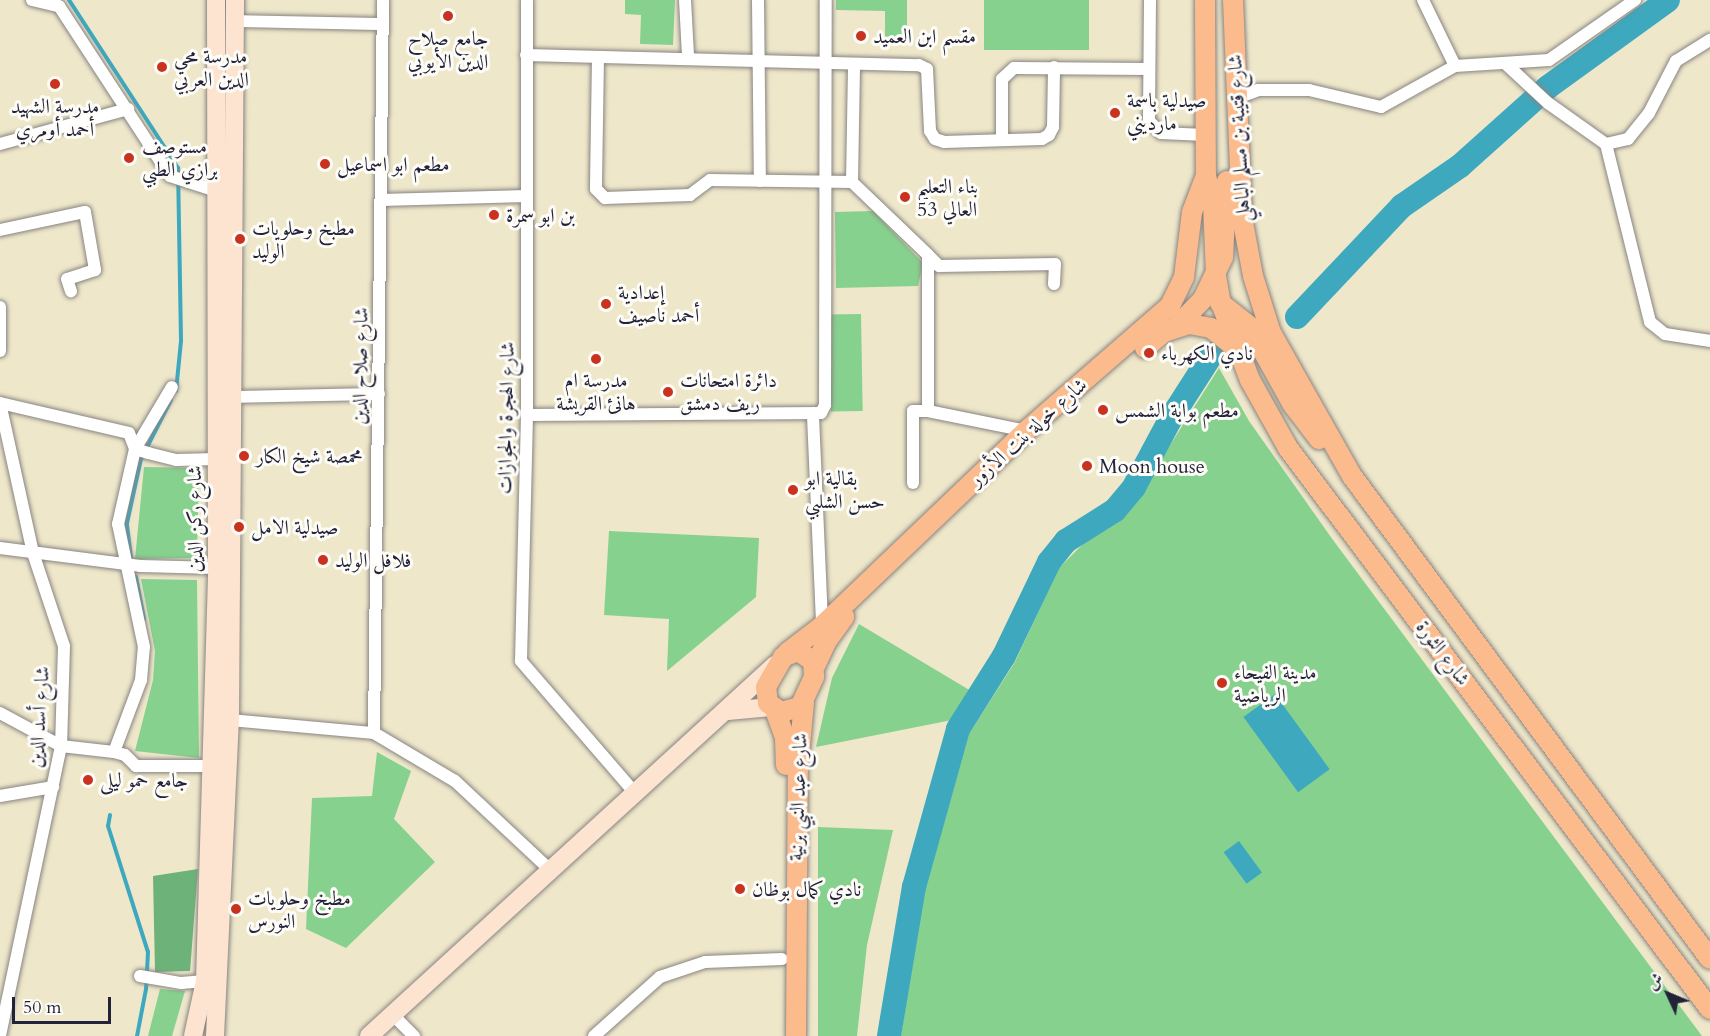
<!DOCTYPE html>
<html>
<head>
<meta charset="utf-8">
<style>
  body { margin:0 }
  #map { position:relative; width:1710px; height:1036px; overflow:hidden; background:#eee7ca; font-family:Cardo,Amiri,serif }
  div>[style] { position:absolute }
  [style*='--x'] { left:calc(var(--x)*1px); top:calc(var(--y)*1px); width:calc(var(--w)*1px); rotate:calc(var(--a)*1deg) }
  .green>* { inset:0; background:#87d18e; transform-origin:0 0 }
  .forest>* { inset:0; background:#6db379 }
  .water>* { inset:0; background:#3ea8be; transform-origin:0 0 }
  .stream>* { height:4px; margin:-2px; padding:0 2px; transform-origin:2px; border-radius:2px; background:#3ea8be }
  .river>* { height:24px; margin:-12px; padding:0 12px; transform-origin:12px; border-radius:12px; background:#3ea8be }
  .roads { filter:drop-shadow(0 0 2px #888482) drop-shadow(0 0 2px #888482) }
  .minor>* { height:12px; margin:-6px; padding:0 6px; transform-origin:6px; border-radius:6px; background:#fff }
  .secondary>* { height:18px; margin:-9px; padding:0 9px; transform-origin:9px; border-radius:9px; background:#fde4d1 }
  .primary>* { height:20px; margin:-10px; padding:0 10px; transform-origin:10px; border-radius:10px; background:#fbbb8d }
  .dots>* { width:16px; height:16px; translate:-50% -50%; box-sizing:border-box; border:3px solid #fdfcf7; border-radius:50% }
  span { translate:-50% -50%; white-space:nowrap; text-align:center; line-height:1.15; -webkit-text-stroke:6px #fdfcf7; paint-order:stroke }
  .poi-label { font-size:20px; color:#22223b }
  .left { translate:0 -50%; text-align:left }
  .street-label { font-size:20px; color:#22223b }
  .north { position:absolute; left:1638px; top:964px; width:60px; height:60px; -webkit-text-stroke:4px #fdfcf7; paint-order:stroke; rotate:314deg; font-size:16px; font-weight:700; line-height:24px; text-align:center; color:#22223b }
  .north::after { content:''; display:block; margin:auto; width:21px; height:27px; background:#22223b; clip-path:polygon(50% 0,100% 100%,50% 72%,0 100%) }
  .scale { position:absolute; left:12px; top:997px; width:99px; height:27px; box-sizing:border-box; border:3px solid #22223b; border-top:0; padding-left:8px; font-size:18px; line-height:21px; white-space:nowrap; color:#22223b; -webkit-text-stroke:4px #fdfcf7; paint-order:stroke }
</style>
</head>
<body>
<div id="map">
  <div class="green">
    <div style="clip-path:polygon(625px 0,675px 0,673px 45px,640px 44px,641px 15px,625px 14px)"></div>
    <div style="clip-path:polygon(836px 0,907px 0,907px 37px,885px 37px,885px 11px,836px 10px)"></div>
    <div style="left:984px;top:0;width:105px;height:50px"></div>
    <div style="clip-path:polygon(873px 211px,923px 263px,918px 286px,836px 288px,835px 212px)"></div>
    <div style="left:861px;top:314px;width:97px;height:32px;rotate:89deg"></div>
    <div style="clip-path:polygon(1219px 368px,1249px 421px,1333px 540px,1702px 1036px,901px 1036px,925px 889px,969px 734px,1015px 662px,1059px 568px,1100px 527px,1123px 519px)"></div>
    <div style="clip-path:polygon(144px 467px,199px 468px,197px 558px,135px 559px)"></div>
    <div style="clip-path:polygon(609px 531px,759px 538px,756px 597px,667px 671px,669px 619px,604px 615px)"></div>
    <div style="clip-path:polygon(141px 579px,197px 580px,199px 758px,135px 751px,153px 680px,155px 651px)"></div>
    <div style="clip-path:polygon(859px 624px,971px 691px,957px 719px,816px 747px,832px 678px)"></div>
    <div style="clip-path:polygon(377px 752px,411px 771px,394px 819px,435px 862px,346px 948px,306px 929px,312px 798px,372px 796px)"></div>
    <div style="clip-path:polygon(818px 827px,893px 830px,867px 945px,857px 1036px,818px 1036px)"></div>
    <div style="clip-path:polygon(160px 989px,185px 991px,172px 1036px,148px 1036px)"></div>
  </div>
  <div class="forest">
    <div style="clip-path:polygon(198px 869px,190px 971px,155px 972px,153px 876px)"></div>
  </div>
  <div class="water">
    <div style="left:1275px;top:694px;width:93px;height:39px;rotate:54deg"></div>
    <div style="left:1239px;top:841px;width:39px;height:19px;rotate:54deg"></div>
  </div>
  <div class="stream">
    <div style="--x:69;--y:0;--w:200;--a:57"></div>
    <div style="--x:178;--y:168;--w:173;--a:89"></div>
    <div style="--x:181;--y:341;--w:50;--a:95.7"></div>
    <div style="--x:131;--y:558;--w:35;--a:-97"></div>
    <div style="--x:127;--y:523;--w:66;--a:-77.7"></div>
    <div style="--x:141;--y:459;--w:66;--a:-63"></div>
    <div style="--x:136;--y:577;--w:43;--a:79.2"></div>
    <div style="--x:110;--y:815;--w:11;--a:100"></div>
    <div style="--x:108;--y:826;--w:132;--a:72.4"></div>
    <div style="--x:148;--y:952;--w:37;--a:93"></div>
    <div style="--x:146;--y:989;--w:48;--a:100.8"></div>
  </div>
  <div class="river">
    <div style="--x:1297;--y:317;--w:153;--a:-46.6"></div>
    <div style="--x:1402;--y:206;--w:70;--a:-34.6"></div>
    <div style="--x:1460;--y:166;--w:118;--a:-41.9"></div>
    <div style="--x:1548;--y:87;--w:148;--a:-35.9"></div>
    <div style="--x:889;--y:1036;--w:151;--a:-80.5"></div>
    <div style="--x:914;--y:887;--w:164;--a:-74.4"></div>
    <div style="--x:958;--y:729;--w:86;--a:-57.8"></div>
    <div style="--x:1004;--y:656;--w:104;--a:-64.4"></div>
    <div style="--x:1049;--y:562;--w:27;--a:-51"></div>
    <div style="--x:1066;--y:541;--w:58;--a:-32.3"></div>
    <div style="--x:1115;--y:510;--w:30;--a:-50"></div>
    <div style="--x:1134;--y:487;--w:78;--a:-61.8"></div>
    <div style="--x:1171;--y:418;--w:76;--a:-57.4"></div>
  </div>
  <div class="roads">
    <div class="minor">
      <div style="--x:32;--y:0;--w:28;--a:13"></div>
      <div style="--x:59;--y:6;--w:203;--a:56.9"></div>
      <div style="--x:170;--y:176;--w:48;--a:18.1"></div>
      <div style="--x:527;--y:0;--w:415;--a:90"></div>
      <div style="--x:527;--y:415;--w:246;--a:91.4"></div>
      <div style="--x:521;--y:661;--w:176;--a:49.2"></div>
      <div style="--x:685;--y:0;--w:56;--a:86.9"></div>
      <div style="--x:758;--y:0;--w:181;--a:89.4"></div>
      <div style="--x:1150;--y:0;--w:121;--a:90.5"></div>
      <div style="--x:1149;--y:121;--w:17;--a:45"></div>
      <div style="--x:1161;--y:133;--w:44;--a:2.6"></div>
      <div style="--x:1423;--y:0;--w:73;--a:64.1"></div>
      <div style="--x:235;--y:21;--w:148;--a:1.2"></div>
      <div style="--x:526;--y:55;--w:393;--a:1.5"></div>
      <div style="--x:919;--y:65;--w:9;--a:27"></div>
      <div style="--x:927;--y:69;--w:62;--a:87.2"></div>
      <div style="--x:930;--y:131;--w:9;--a:58"></div>
      <div style="--x:935;--y:139;--w:9;--a:18"></div>
      <div style="--x:944;--y:142;--w:98;--a:-1.8"></div>
      <div style="--x:1042;--y:139;--w:8;--a:-30"></div>
      <div style="--x:1049;--y:135;--w:9;--a:-63"></div>
      <div style="--x:1053;--y:127;--w:60;--a:-89"></div>
      <div style="--x:598;--y:57;--w:132;--a:90.9"></div>
      <div style="--x:596;--y:189;--w:13;--a:45"></div>
      <div style="--x:605;--y:198;--w:85;--a:-2"></div>
      <div style="--x:690;--y:195;--w:25;--a:-37"></div>
      <div style="--x:710;--y:180;--w:142;--a:0.8"></div>
      <div style="--x:852;--y:182;--w:118;--a:-89"></div>
      <div style="--x:1506;--y:64;--w:57;--a:42.9"></div>
      <div style="--x:1548;--y:103;--w:71;--a:35.3"></div>
      <div style="--x:1606;--y:144;--w:183;--a:76.1"></div>
      <div style="--x:1650;--y:322;--w:19;--a:39"></div>
      <div style="--x:1665;--y:334;--w:46;--a:8.8"></div>
      <div style="--x:1235;--y:99;--w:25;--a:-21"></div>
      <div style="--x:1258;--y:90;--w:51;--a:0"></div>
      <div style="--x:1309;--y:90;--w:74;--a:13.3"></div>
      <div style="--x:1381;--y:107;--w:85;--a:-29"></div>
      <div style="--x:1455;--y:66;--w:94;--a:-3.7"></div>
      <div style="--x:1549;--y:60;--w:105;--a:-34.9"></div>
      <div style="--x:1002;--y:140;--w:61;--a:-90"></div>
      <div style="--x:1002;--y:79;--w:16;--a:-43"></div>
      <div style="--x:1014;--y:68;--w:135;--a:0.4"></div>
      <div style="--x:0;--y:144;--w:133;--a:-15.3"></div>
      <div style="--x:1606;--y:144;--w:23;--a:-13"></div>
      <div style="--x:1628;--y:139;--w:33;--a:-51"></div>
      <div style="--x:1649;--y:113;--w:59;--a:-62.6"></div>
      <div style="--x:1676;--y:61;--w:40;--a:-32"></div>
      <div style="--x:852;--y:182;--w:105;--a:43.8"></div>
      <div style="--x:381;--y:200;--w:146;--a:-1.6"></div>
      <div style="--x:0;--y:230;--w:87;--a:-12"></div>
      <div style="--x:85;--y:212;--w:59;--a:80.2"></div>
      <div style="--x:95;--y:270;--w:29;--a:162"></div>
      <div style="--x:67;--y:279;--w:13;--a:72"></div>
      <div style="--x:0;--y:307;--w:44;--a:90"></div>
      <div style="--x:233;--y:397;--w:146;--a:-1.2"></div>
      <div style="--x:0;--y:403;--w:154;--a:77.6"></div>
      <div style="--x:33;--y:553;--w:98;--a:71.6"></div>
      <div style="--x:64;--y:646;--w:100;--a:91.7"></div>
      <div style="--x:61;--y:746;--w:296;--a:101.9"></div>
      <div style="--x:0;--y:403;--w:132;--a:13.1"></div>
      <div style="--x:129;--y:433;--w:17;--a:69"></div>
      <div style="--x:135;--y:449;--w:14;--a:17"></div>
      <div style="--x:148;--y:453;--w:29;--a:14"></div>
      <div style="--x:176;--y:460;--w:40;--a:-1.4"></div>
      <div style="--x:928;--y:411;--w:100;--a:11.5"></div>
      <div style="--x:527;--y:415;--w:294;--a:-0.4"></div>
      <div style="--x:821;--y:413;--w:9;--a:-63"></div>
      <div style="--x:825;--y:405;--w:405;--a:-89.9"></div>
      <div style="--x:813;--y:416;--w:210;--a:87.5"></div>
      <div style="--x:913;--y:483;--w:72;--a:-90"></div>
      <div style="--x:913;--y:411;--w:15;--a:0"></div>
      <div style="--x:928;--y:411;--w:156;--a:-90"></div>
      <div style="--x:928;--y:255;--w:16;--a:45"></div>
      <div style="--x:939;--y:266;--w:116;--a:-1"></div>
      <div style="--x:1055;--y:264;--w:20;--a:93"></div>
      <div style="--x:0;--y:548;--w:141;--a:7.3"></div>
      <div style="--x:140;--y:566;--w:77;--a:1.5"></div>
      <div style="--x:0;--y:713;--w:69;--a:28.4"></div>
      <div style="--x:61;--y:746;--w:53;--a:6.5"></div>
      <div style="--x:114;--y:752;--w:11;--a:15"></div>
      <div style="--x:125;--y:755;--w:16;--a:45"></div>
      <div style="--x:136;--y:766;--w:74;--a:0"></div>
      <div style="--x:230;--y:720;--w:145;--a:5.2"></div>
      <div style="--x:374;--y:733;--w:94;--a:30.7"></div>
      <div style="--x:455;--y:781;--w:130;--a:43.1"></div>
      <div style="--x:374;--y:733;--w:733;--a:-89.3"></div>
      <div style="--x:114;--y:752;--w:77;--a:-69.4"></div>
      <div style="--x:141;--y:680;--w:33;--a:-85"></div>
      <div style="--x:144;--y:647;--w:126;--a:-101.9"></div>
      <div style="--x:118;--y:524;--w:77;--a:-77.2"></div>
      <div style="--x:135;--y:449;--w:72;--a:-59.2"></div>
      <div style="--x:0;--y:796;--w:54;--a:-9.6"></div>
      <div style="--x:140;--y:976;--w:42;--a:9.7"></div>
      <div style="--x:181;--y:983;--w:24;--a:-5"></div>
      <div style="--x:393;--y:1015;--w:30;--a:45"></div>
      <div style="--x:594;--y:1036;--w:89;--a:-41.8"></div>
      <div style="--x:660;--y:977;--w:47;--a:-18.4"></div>
      <div style="--x:705;--y:962;--w:77;--a:-2.2"></div>
    </div>
    <div class="secondary">
      <div style="--x:728;--y:711;--w:43;--a:-5.3"></div>
      <div style="--x:193;--y:1036;--w:56;--a:-77.7"></div>
      <div style="--x:205;--y:981;--w:413;--a:-88.3"></div>
      <div style="--x:217;--y:568;--w:568;--a:-90.1"></div>
      <div style="--x:215;--y:1036;--w:316;--a:-87.3"></div>
      <div style="--x:230;--y:720;--w:720;--a:-89.6"></div>
      <div style="--x:369;--y:1036;--w:550;--a:-42.42"></div>
    </div>
    <div class="primary">
      <div style="--x:1205;--y:0;--w:176;--a:89.7"></div>
      <div style="--x:1206;--y:176;--w:28;--a:75"></div>
      <div style="--x:1213;--y:203;--w:73;--a:87.6"></div>
      <div style="--x:1216;--y:276;--w:27;--a:80"></div>
      <div style="--x:1221;--y:303;--w:82;--a:69.4"></div>
      <div style="--x:1250;--y:380;--w:78;--a:60.8"></div>
      <div style="--x:1288;--y:448;--w:702;--a:53.05"></div>
      <div style="--x:1233;--y:0;--w:217;--a:87.6"></div>
      <div style="--x:1242;--y:217;--w:60;--a:79.4"></div>
      <div style="--x:1253;--y:276;--w:60;--a:72.5"></div>
      <div style="--x:1271;--y:333;--w:164;--a:60.5"></div>
      <div style="--x:1352;--y:476;--w:601;--a:53.45"></div>
      <div style="--x:1220;--y:303;--w:37;--a:38"></div>
      <div style="--x:1249;--y:326;--w:90;--a:60.9"></div>
      <div style="--x:1293;--y:405;--w:43;--a:52.6"></div>
      <div style="--x:1178;--y:325;--w:36;--a:-46"></div>
      <div style="--x:1203;--y:299;--w:47;--a:-64.5"></div>
      <div style="--x:1223;--y:257;--w:76;--a:-87"></div>
      <div style="--x:1145;--y:348;--w:25;--a:-40"></div>
      <div style="--x:1164;--y:332;--w:26;--a:-18"></div>
      <div style="--x:1189;--y:324;--w:22;--a:10"></div>
      <div style="--x:1211;--y:328;--w:35;--a:39"></div>
      <div style="--x:798;--y:651;--w:18;--a:34"></div>
      <div style="--x:813;--y:661;--w:16;--a:86"></div>
      <div style="--x:814;--y:677;--w:33;--a:115"></div>
      <div style="--x:800;--y:707;--w:20;--a:165"></div>
      <div style="--x:781;--y:712;--w:16;--a:-145"></div>
      <div style="--x:768;--y:703;--w:16;--a:-97"></div>
      <div style="--x:766;--y:687;--w:34;--a:-60"></div>
      <div style="--x:783;--y:657;--w:16;--a:-22"></div>
      <div style="--x:787;--y:653;--w:44;--a:-37.6"></div>
      <div style="--x:822;--y:626;--w:282;--a:-43.7"></div>
      <div style="--x:1026;--y:431;--w:191;--a:-41"></div>
      <div style="--x:1170;--y:306;--w:32;--a:-64"></div>
      <div style="--x:1184;--y:277;--w:65;--a:-83"></div>
      <div style="--x:1192;--y:212;--w:39;--a:-69"></div>
      <div style="--x:815;--y:666;--w:26;--a:-65"></div>
      <div style="--x:826;--y:642;--w:31;--a:-54"></div>
      <div style="--x:775;--y:710;--w:30;--a:70"></div>
      <div style="--x:785;--y:738;--w:27;--a:88"></div>
      <div style="--x:796;--y:1036;--w:270;--a:-89.6"></div>
      <div style="--x:798;--y:766;--w:64;--a:-84.6"></div>
    </div>
  </div>
  <div class="dots">
    <div style="left:448px;top:16px;background:#c8321e"></div>
    <div style="left:861px;top:36px;background:#c8321e"></div>
    <div style="left:162px;top:67px;background:#c8321e"></div>
    <div style="left:55px;top:84px;background:#c8321e"></div>
    <div style="left:1115px;top:113px;background:#c8321e"></div>
    <div style="left:129px;top:158px;background:#c8321e"></div>
    <div style="left:325px;top:164px;background:#c8321e"></div>
    <div style="left:905px;top:197px;background:#c8321e"></div>
    <div style="left:494px;top:215px;background:#c8321e"></div>
    <div style="left:240px;top:239px;background:#c8321e"></div>
    <div style="left:606px;top:304px;background:#c8321e"></div>
    <div style="left:1149px;top:353px;background:#c8321e"></div>
    <div style="left:596px;top:359px;background:#c8321e"></div>
    <div style="left:668px;top:392px;background:#c8321e"></div>
    <div style="left:1103px;top:410px;background:#c8321e"></div>
    <div style="left:244px;top:456px;background:#c8321e"></div>
    <div style="left:1087px;top:466px;background:#c8321e"></div>
    <div style="left:793px;top:490px;background:#c8321e"></div>
    <div style="left:239px;top:527px;background:#c8321e"></div>
    <div style="left:323px;top:560px;background:#c8321e"></div>
    <div style="left:1222px;top:683px;background:#c8321e"></div>
    <div style="left:88px;top:780px;background:#c8321e"></div>
    <div style="left:740px;top:889px;background:#c8321e"></div>
    <div style="left:236px;top:909px;background:#c8321e"></div>
  </div>
  <div class="poi-label">
    <span class="left" style="left:873px;top:36px">مقسم ابن العميد</span>
    <span style="left:448px;top:50px">جامع صلاح<br>الدين الأيوبي</span>
    <span class="left" style="left:174px;top:68px">مدرسة محي<br>الدين العربي</span>
    <span class="left" style="left:1127px;top:112px">صيدلية باسمة<br>مارديني</span>
    <span style="left:55px;top:118px">مدرسة الشهيد<br>أحمد أومري</span>
    <span class="left" style="left:142px;top:158px">مستوصف<br>برازي الطبي</span>
    <span class="left" style="left:337px;top:164px">مطعم ابو اسماعيل</span>
    <span class="left" style="left:917px;top:198px">بناء التعليم<br>العالي 53</span>
    <span class="left" style="left:506px;top:215px">بن ابو سمرة</span>
    <span class="left" style="left:252px;top:240px">مطبخ وحلويات<br>الوليد</span>
    <span class="left" style="left:618px;top:304px">إعدادية<br>أحمد ناصيف</span>
    <span class="left" style="left:1161px;top:353px">نادي الكهرباء</span>
    <span class="left" style="left:680px;top:392px">دائرة امتحانات<br>ريف دمشق</span>
    <span style="left:596px;top:392px">مدرسة ام<br>هانئ القريشة</span>
    <span class="left" style="left:1115px;top:410px">مطعم بوابة الشمس</span>
    <span class="left" style="left:256px;top:456px">محمصة شيخ الكار</span>
    <span class="left" style="left:1099px;top:466px">Moon house</span>
    <span class="left" style="left:805px;top:490px">بقالية ابو<br>حسن الشلبي</span>
    <span class="left" style="left:251px;top:527px">صيدلية الامل</span>
    <span class="left" style="left:335px;top:560px">فلافل الوليد</span>
    <span class="left" style="left:1234px;top:684px">مدينة الفيحاء<br>الرياضية</span>
    <span class="left" style="left:100px;top:780px">جامع حمو ليلى</span>
    <span class="left" style="left:752px;top:889px">نادي كمال بوظان</span>
    <span class="left" style="left:248px;top:910px">مطبخ وحلويات<br>النورس</span>
  </div>
  <div class="street-label">
    <span style="left:1239px;top:138px;rotate:-93deg">شارع قتيبة بن مسلم الباهلي</span>
    <span style="left:360px;top:366px;rotate:-89deg">شارع صلاح الدين</span>
    <span style="left:506px;top:418px;rotate:-89deg">شارع الهجرة والجوازات</span>
    <span style="left:1028px;top:432px;rotate:-42deg">شارع خولة بنت الأزور</span>
    <span style="left:194px;top:519px;rotate:-90deg">شارع ركن الدين</span>
    <span style="left:1443px;top:653px;rotate:53deg">شارع الثورة</span>
    <span style="left:39px;top:717px;rotate:-86deg">شارع أسد الدين</span>
    <span style="left:798px;top:797px;rotate:-88deg">شارع عبد النبي برنية</span>
  </div>
  <div class="north">ش</div>
  <div class="scale">50 m</div>
</div>
</body>
</html>
